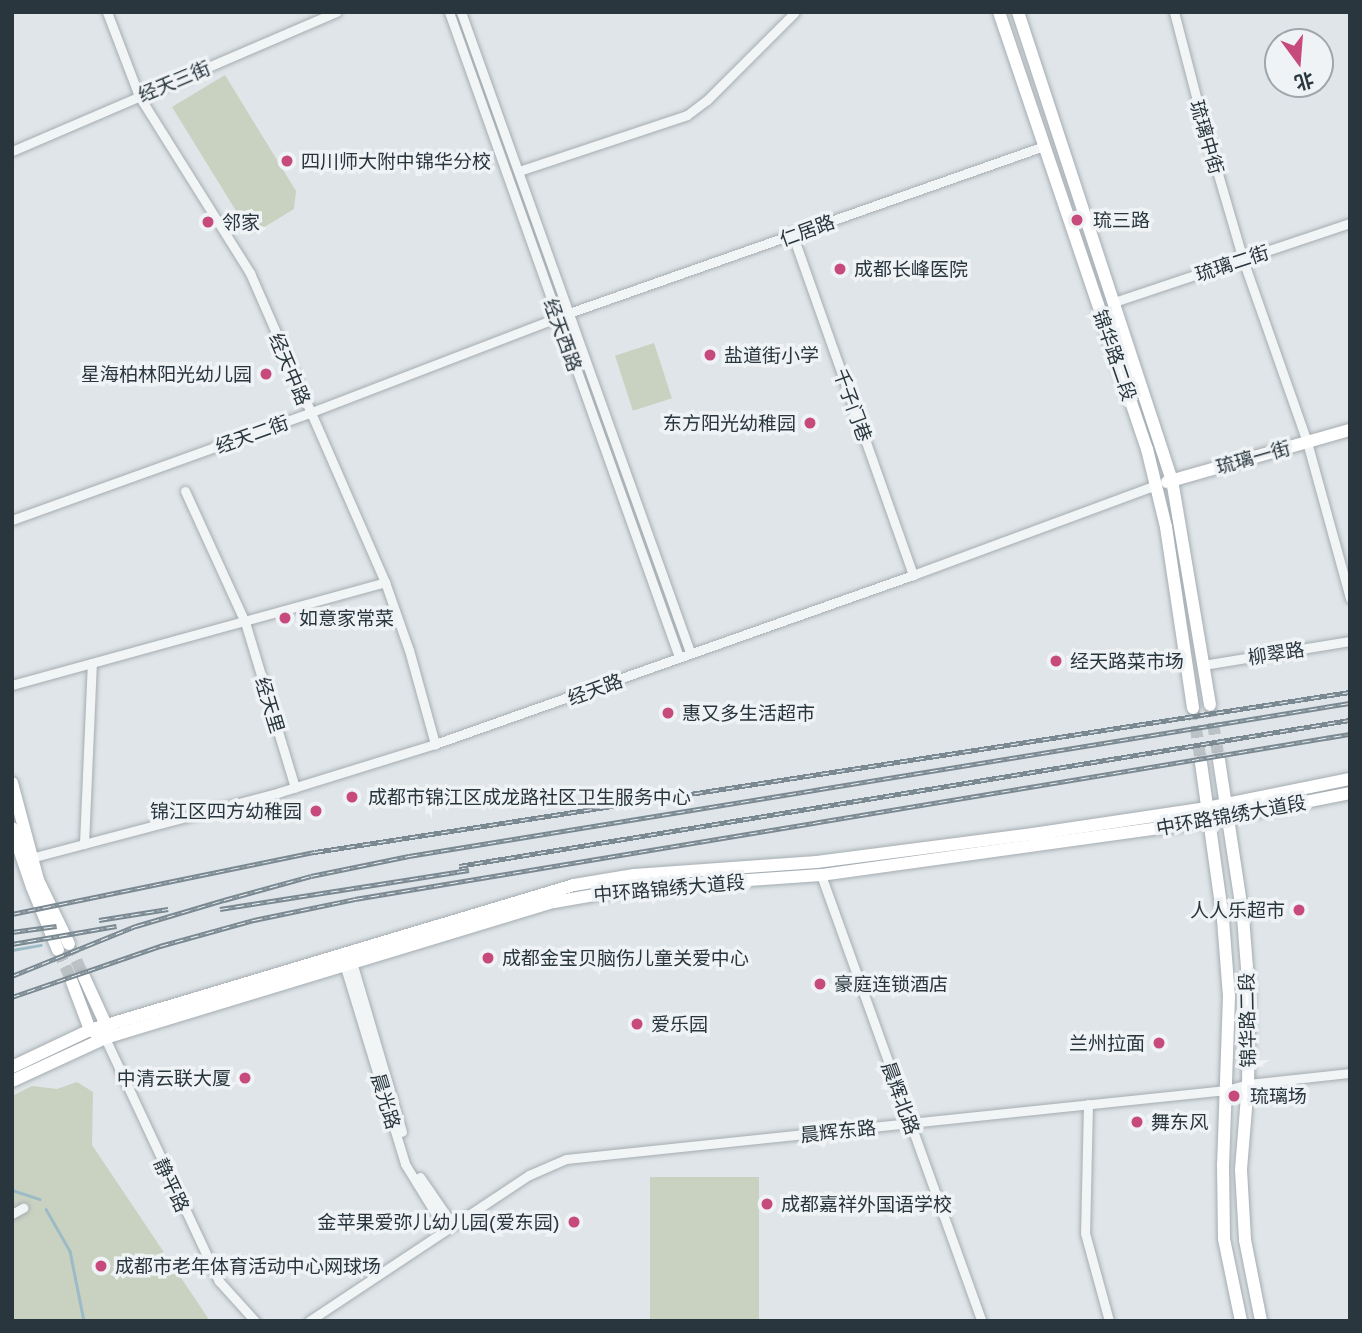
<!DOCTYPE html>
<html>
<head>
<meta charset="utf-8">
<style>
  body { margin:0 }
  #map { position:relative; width:1362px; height:1333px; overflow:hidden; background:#dfe5e8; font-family:"Golos Text","Noto Sans SC",sans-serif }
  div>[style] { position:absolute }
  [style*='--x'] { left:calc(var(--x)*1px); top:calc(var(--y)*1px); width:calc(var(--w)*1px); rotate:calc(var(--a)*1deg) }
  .green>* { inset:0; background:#c9d1c1; transform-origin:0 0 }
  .stream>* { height:2.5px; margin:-1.25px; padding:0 1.25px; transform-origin:1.25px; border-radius:1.25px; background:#9cbbc6 }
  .major-tunnel>* { height:12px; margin-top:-6px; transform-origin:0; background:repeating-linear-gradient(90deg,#bbc2c6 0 12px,transparent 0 18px) }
  .roads { filter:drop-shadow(0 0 2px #a5adb2) drop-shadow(0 0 2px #a5adb2) }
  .minor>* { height:9px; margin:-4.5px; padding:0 4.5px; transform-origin:4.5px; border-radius:4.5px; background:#f2f5f6 }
  .major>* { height:12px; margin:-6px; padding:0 6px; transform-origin:6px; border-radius:6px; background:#fff }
  .rail>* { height:5px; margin-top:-2.5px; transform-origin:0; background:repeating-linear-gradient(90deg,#eff3f5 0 8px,#7a8891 0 16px); box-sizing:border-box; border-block:2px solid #7a8891 }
  .dots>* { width:19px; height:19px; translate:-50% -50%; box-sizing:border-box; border:4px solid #eff3f5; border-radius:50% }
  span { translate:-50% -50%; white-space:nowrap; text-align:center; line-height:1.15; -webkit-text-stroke:7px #eff3f5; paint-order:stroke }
  .street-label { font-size:19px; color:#29363e }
  .poi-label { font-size:19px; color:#29363e }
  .left { translate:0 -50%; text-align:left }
  .right { translate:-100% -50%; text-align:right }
  .frame { position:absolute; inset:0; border:14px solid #29363e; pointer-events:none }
  .north { position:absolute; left:1264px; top:28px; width:70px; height:70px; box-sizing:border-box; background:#eff3f5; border:2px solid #a0a7ac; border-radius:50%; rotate:164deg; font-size:19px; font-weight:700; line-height:28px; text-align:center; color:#29363e }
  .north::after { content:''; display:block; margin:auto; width:24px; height:32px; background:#c74a7d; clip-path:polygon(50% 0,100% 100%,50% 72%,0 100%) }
</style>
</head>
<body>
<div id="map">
  <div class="green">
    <div style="clip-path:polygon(225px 75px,296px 191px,294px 209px,251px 235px,172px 107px)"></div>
    <div style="left:654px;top:343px;width:58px;height:41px;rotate:72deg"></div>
    <div style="clip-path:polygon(77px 1082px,93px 1092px,92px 1145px,210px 1321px,12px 1321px,12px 1096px,32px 1086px,57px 1089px)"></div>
    <div style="left:759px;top:1177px;width:144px;height:109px;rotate:90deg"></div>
  </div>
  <div class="stream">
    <div style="--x:12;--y:950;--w:29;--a:-10"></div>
    <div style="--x:12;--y:1190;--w:29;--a:18"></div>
    <div style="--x:46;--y:1209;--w:48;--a:60.3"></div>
    <div style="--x:70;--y:1251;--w:71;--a:78.7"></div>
  </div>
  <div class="major-tunnel">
    <div style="--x:1210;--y:705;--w:56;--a:80.7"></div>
    <div style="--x:1193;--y:708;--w:56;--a:81.7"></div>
    <div style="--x:69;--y:944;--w:36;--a:66"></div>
    <div style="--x:58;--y:950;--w:35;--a:66"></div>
  </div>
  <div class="roads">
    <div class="minor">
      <div style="--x:107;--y:12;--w:90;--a:69.1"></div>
      <div style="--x:139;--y:96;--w:209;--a:57.9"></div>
      <div style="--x:250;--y:273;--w:337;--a:66.4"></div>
      <div style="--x:385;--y:582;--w:72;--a:70.6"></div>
      <div style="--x:409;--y:650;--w:98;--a:74.5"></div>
      <div style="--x:449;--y:12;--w:685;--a:70.37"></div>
      <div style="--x:461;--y:12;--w:680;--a:70.31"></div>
      <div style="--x:1174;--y:12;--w:107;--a:75.4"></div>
      <div style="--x:1201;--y:116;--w:150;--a:73.7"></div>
      <div style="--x:1243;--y:260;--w:193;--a:70.6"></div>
      <div style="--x:1307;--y:442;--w:162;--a:74.6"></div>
      <div style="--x:12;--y:151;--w:353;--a:-23.2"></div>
      <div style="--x:519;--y:171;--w:177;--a:-18.4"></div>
      <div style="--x:687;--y:115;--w:25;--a:-37"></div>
      <div style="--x:707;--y:100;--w:124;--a:-45"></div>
      <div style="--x:793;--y:236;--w:360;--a:70.5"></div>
      <div style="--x:1114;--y:302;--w:249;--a:-18.5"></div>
      <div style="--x:185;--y:491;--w:144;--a:65.4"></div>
      <div style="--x:245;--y:622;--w:173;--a:73.2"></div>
      <div style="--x:12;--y:520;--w:316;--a:-19.8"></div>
      <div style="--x:309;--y:413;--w:279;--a:-21"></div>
      <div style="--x:569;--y:313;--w:504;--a:-19.37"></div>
      <div style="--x:1203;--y:665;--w:149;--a:-9.3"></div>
      <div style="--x:12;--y:685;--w:387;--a:-15.4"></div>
      <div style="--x:84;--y:844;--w:181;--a:-87.5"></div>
      <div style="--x:27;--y:859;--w:262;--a:-14.8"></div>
      <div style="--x:280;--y:792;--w:162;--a:-17.2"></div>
      <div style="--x:435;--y:744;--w:507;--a:-19.47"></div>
      <div style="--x:913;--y:575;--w:259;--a:-20.3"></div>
      <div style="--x:821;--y:875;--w:474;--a:70.2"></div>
      <div style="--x:352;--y:962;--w:177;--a:73.6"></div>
      <div style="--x:344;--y:964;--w:209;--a:73"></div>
      <div style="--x:405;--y:1164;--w:76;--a:58.4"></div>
      <div style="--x:105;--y:1038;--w:268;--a:64.9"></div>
      <div style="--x:219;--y:1281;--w:54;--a:48"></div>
      <div style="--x:1088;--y:1104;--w:129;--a:91.3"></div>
      <div style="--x:1085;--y:1233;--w:91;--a:74.7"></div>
      <div style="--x:420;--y:1177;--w:58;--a:55.5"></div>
      <div style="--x:12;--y:1214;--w:13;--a:-29"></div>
      <div style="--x:309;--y:1321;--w:264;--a:-33.6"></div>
      <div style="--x:529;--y:1175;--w:40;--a:-23.4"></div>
      <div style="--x:566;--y:1159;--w:664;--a:-5.97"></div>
      <div style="--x:1226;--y:1090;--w:23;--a:-15"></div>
      <div style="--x:1248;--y:1084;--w:103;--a:-6.2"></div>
    </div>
    <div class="major">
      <div style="--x:999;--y:12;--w:461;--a:71.3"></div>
      <div style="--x:1147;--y:449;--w:80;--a:76.3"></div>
      <div style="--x:1166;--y:527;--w:183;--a:81.5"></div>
      <div style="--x:1018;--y:12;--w:493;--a:71.8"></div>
      <div style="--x:1172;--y:480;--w:228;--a:80.4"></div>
      <div style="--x:1167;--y:482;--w:190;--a:-15.9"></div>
      <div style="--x:1219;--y:760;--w:159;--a:81.3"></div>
      <div style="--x:1243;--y:917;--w:77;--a:85.5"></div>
      <div style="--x:1249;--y:994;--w:90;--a:90.6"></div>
      <div style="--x:1248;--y:1084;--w:86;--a:94.7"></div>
      <div style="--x:1241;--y:1170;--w:70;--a:86.7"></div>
      <div style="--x:1245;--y:1240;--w:83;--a:78.8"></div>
      <div style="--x:1201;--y:763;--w:159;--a:82"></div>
      <div style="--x:1223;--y:920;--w:76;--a:85.5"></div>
      <div style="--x:1229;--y:996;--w:169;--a:92"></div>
      <div style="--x:1223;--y:1165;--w:74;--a:89.2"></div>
      <div style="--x:1224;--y:1239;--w:84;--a:78.3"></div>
      <div style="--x:12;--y:783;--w:100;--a:75"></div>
      <div style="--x:38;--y:880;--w:71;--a:64.2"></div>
      <div style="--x:12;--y:828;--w:62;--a:71.3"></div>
      <div style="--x:32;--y:887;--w:68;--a:67.6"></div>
      <div style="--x:72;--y:982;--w:51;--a:69.4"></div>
      <div style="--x:90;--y:1030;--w:17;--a:28"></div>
      <div style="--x:105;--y:1038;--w:13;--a:-86"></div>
      <div style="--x:106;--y:1025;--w:53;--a:-114.6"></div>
      <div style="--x:12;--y:1067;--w:86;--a:-25.4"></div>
      <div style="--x:90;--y:1030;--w:505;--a:-16.68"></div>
      <div style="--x:574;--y:885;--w:61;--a:-9.5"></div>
      <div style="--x:634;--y:875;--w:183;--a:-4.1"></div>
      <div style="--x:817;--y:862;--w:218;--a:-7.4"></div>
      <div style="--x:1033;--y:834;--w:176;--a:-8.5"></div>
      <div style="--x:1207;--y:808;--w:146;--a:-11.5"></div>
      <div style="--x:12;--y:1081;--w:102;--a:-24.8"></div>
      <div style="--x:105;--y:1038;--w:469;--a:-16.9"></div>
      <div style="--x:554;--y:902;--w:81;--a:-9.9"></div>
      <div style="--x:634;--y:888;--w:187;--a:-4"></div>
      <div style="--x:821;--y:875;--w:392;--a:-7.9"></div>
      <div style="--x:1209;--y:821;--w:144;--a:-11.2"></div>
    </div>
  </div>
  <div class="rail">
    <div style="--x:459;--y:866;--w:903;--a:-9.31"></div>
    <div style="--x:220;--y:909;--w:252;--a:-8.9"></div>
    <div style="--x:12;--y:914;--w:309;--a:-11.6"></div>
    <div style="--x:315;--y:852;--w:1047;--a:-8.79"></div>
    <div style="--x:99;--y:920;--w:70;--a:-9.1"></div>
    <div style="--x:12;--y:932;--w:45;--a:-7.6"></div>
    <div style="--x:12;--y:944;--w:106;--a:-9.8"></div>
    <div style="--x:12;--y:976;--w:134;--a:-22"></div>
    <div style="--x:136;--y:926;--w:92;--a:-16.5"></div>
    <div style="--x:224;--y:900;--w:90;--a:-15.4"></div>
    <div style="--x:311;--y:876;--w:100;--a:-11.5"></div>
    <div style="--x:409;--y:856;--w:953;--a:-9.24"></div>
    <div style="--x:12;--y:997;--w:157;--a:-19"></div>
    <div style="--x:160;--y:946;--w:98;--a:-15.5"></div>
    <div style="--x:254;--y:920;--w:103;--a:-11.7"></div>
    <div style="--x:355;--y:899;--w:1009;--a:-9.42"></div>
  </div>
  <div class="dots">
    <div style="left:287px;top:161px;background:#c74a7d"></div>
    <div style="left:1077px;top:220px;background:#c74a7d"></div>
    <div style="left:208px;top:222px;background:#c74a7d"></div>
    <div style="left:840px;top:269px;background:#c74a7d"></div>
    <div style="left:710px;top:355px;background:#c74a7d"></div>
    <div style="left:266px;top:374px;background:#c74a7d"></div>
    <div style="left:810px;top:423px;background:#c74a7d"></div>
    <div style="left:285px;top:618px;background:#c74a7d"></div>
    <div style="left:1056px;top:661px;background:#c74a7d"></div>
    <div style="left:668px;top:713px;background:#c74a7d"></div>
    <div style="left:352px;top:797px;background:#c74a7d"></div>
    <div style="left:316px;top:811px;background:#c74a7d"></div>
    <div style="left:1299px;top:910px;background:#c74a7d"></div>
    <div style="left:488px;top:958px;background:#c74a7d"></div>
    <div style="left:820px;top:984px;background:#c74a7d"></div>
    <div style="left:637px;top:1024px;background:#c74a7d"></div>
    <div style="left:1159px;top:1043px;background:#c74a7d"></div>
    <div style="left:245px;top:1078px;background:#c74a7d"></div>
    <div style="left:1234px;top:1096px;background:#c74a7d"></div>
    <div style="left:1137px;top:1122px;background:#c74a7d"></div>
    <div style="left:767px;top:1204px;background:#c74a7d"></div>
    <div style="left:574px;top:1222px;background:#c74a7d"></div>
    <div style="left:101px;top:1266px;background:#c74a7d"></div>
  </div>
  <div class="street-label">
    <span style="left:174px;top:81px;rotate:-23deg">经天三街</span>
    <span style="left:1207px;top:137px;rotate:74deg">琉璃中街</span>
    <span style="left:807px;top:230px;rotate:-20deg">仁居路</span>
    <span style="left:1232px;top:263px;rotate:-18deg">琉璃二街</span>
    <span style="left:563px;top:335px;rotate:70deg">经天西路</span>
    <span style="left:1115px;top:355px;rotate:71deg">锦华路二段</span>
    <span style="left:290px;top:369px;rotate:67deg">经天中路</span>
    <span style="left:853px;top:405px;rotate:70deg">千子门巷</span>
    <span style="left:252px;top:434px;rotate:-20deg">经天二街</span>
    <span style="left:1253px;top:457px;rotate:-16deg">琉璃一街</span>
    <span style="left:1276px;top:653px;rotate:-9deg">柳翠路</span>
    <span style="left:595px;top:689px;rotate:-20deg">经天路</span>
    <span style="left:270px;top:705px;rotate:73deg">经天里</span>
    <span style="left:1231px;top:815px;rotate:-10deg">中环路锦绣大道段</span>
    <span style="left:669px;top:888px;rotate:-5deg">中环路锦绣大道段</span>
    <span style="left:1247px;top:1020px;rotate:-91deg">锦华路二段</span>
    <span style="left:901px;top:1098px;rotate:70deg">晨辉北路</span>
    <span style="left:386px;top:1101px;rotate:73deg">晨光路</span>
    <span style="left:838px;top:1131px;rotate:-6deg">晨辉东路</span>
    <span style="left:172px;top:1185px;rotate:65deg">静平路</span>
  </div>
  <div class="poi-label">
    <span class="left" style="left:301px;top:161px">四川师大附中锦华分校</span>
    <span class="left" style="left:1093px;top:220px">琉三路</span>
    <span class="left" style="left:222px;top:222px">邻家</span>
    <span class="left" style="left:854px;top:269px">成都长峰医院</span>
    <span class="left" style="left:724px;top:355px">盐道街小学</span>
    <span class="right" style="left:252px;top:374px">星海柏林阳光幼儿园</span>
    <span class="right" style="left:796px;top:423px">东方阳光幼稚园</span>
    <span class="left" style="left:299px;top:618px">如意家常菜</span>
    <span class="left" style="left:1070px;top:661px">经天路菜市场</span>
    <span class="left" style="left:682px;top:713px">惠又多生活超市</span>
    <span class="left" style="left:368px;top:797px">成都市锦江区成龙路社区卫生服务中心</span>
    <span class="right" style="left:302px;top:811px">锦江区四方幼稚园</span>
    <span class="right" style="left:1285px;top:910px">人人乐超市</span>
    <span class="left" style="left:502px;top:958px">成都金宝贝脑伤儿童关爱中心</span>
    <span class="left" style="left:834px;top:984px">豪庭连锁酒店</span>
    <span class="left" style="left:651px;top:1024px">爱乐园</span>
    <span class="right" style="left:1145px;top:1043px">兰州拉面</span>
    <span class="right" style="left:231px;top:1078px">中清云联大厦</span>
    <span class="left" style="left:1250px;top:1096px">琉璃场</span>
    <span class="left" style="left:1151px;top:1122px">舞东风</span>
    <span class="left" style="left:781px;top:1204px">成都嘉祥外国语学校</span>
    <span class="right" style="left:560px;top:1222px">金苹果爱弥儿幼儿园(爱东园)</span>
    <span class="left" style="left:115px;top:1266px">成都市老年体育活动中心网球场</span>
  </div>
  <div class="frame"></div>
  <div class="north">北</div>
</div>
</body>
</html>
